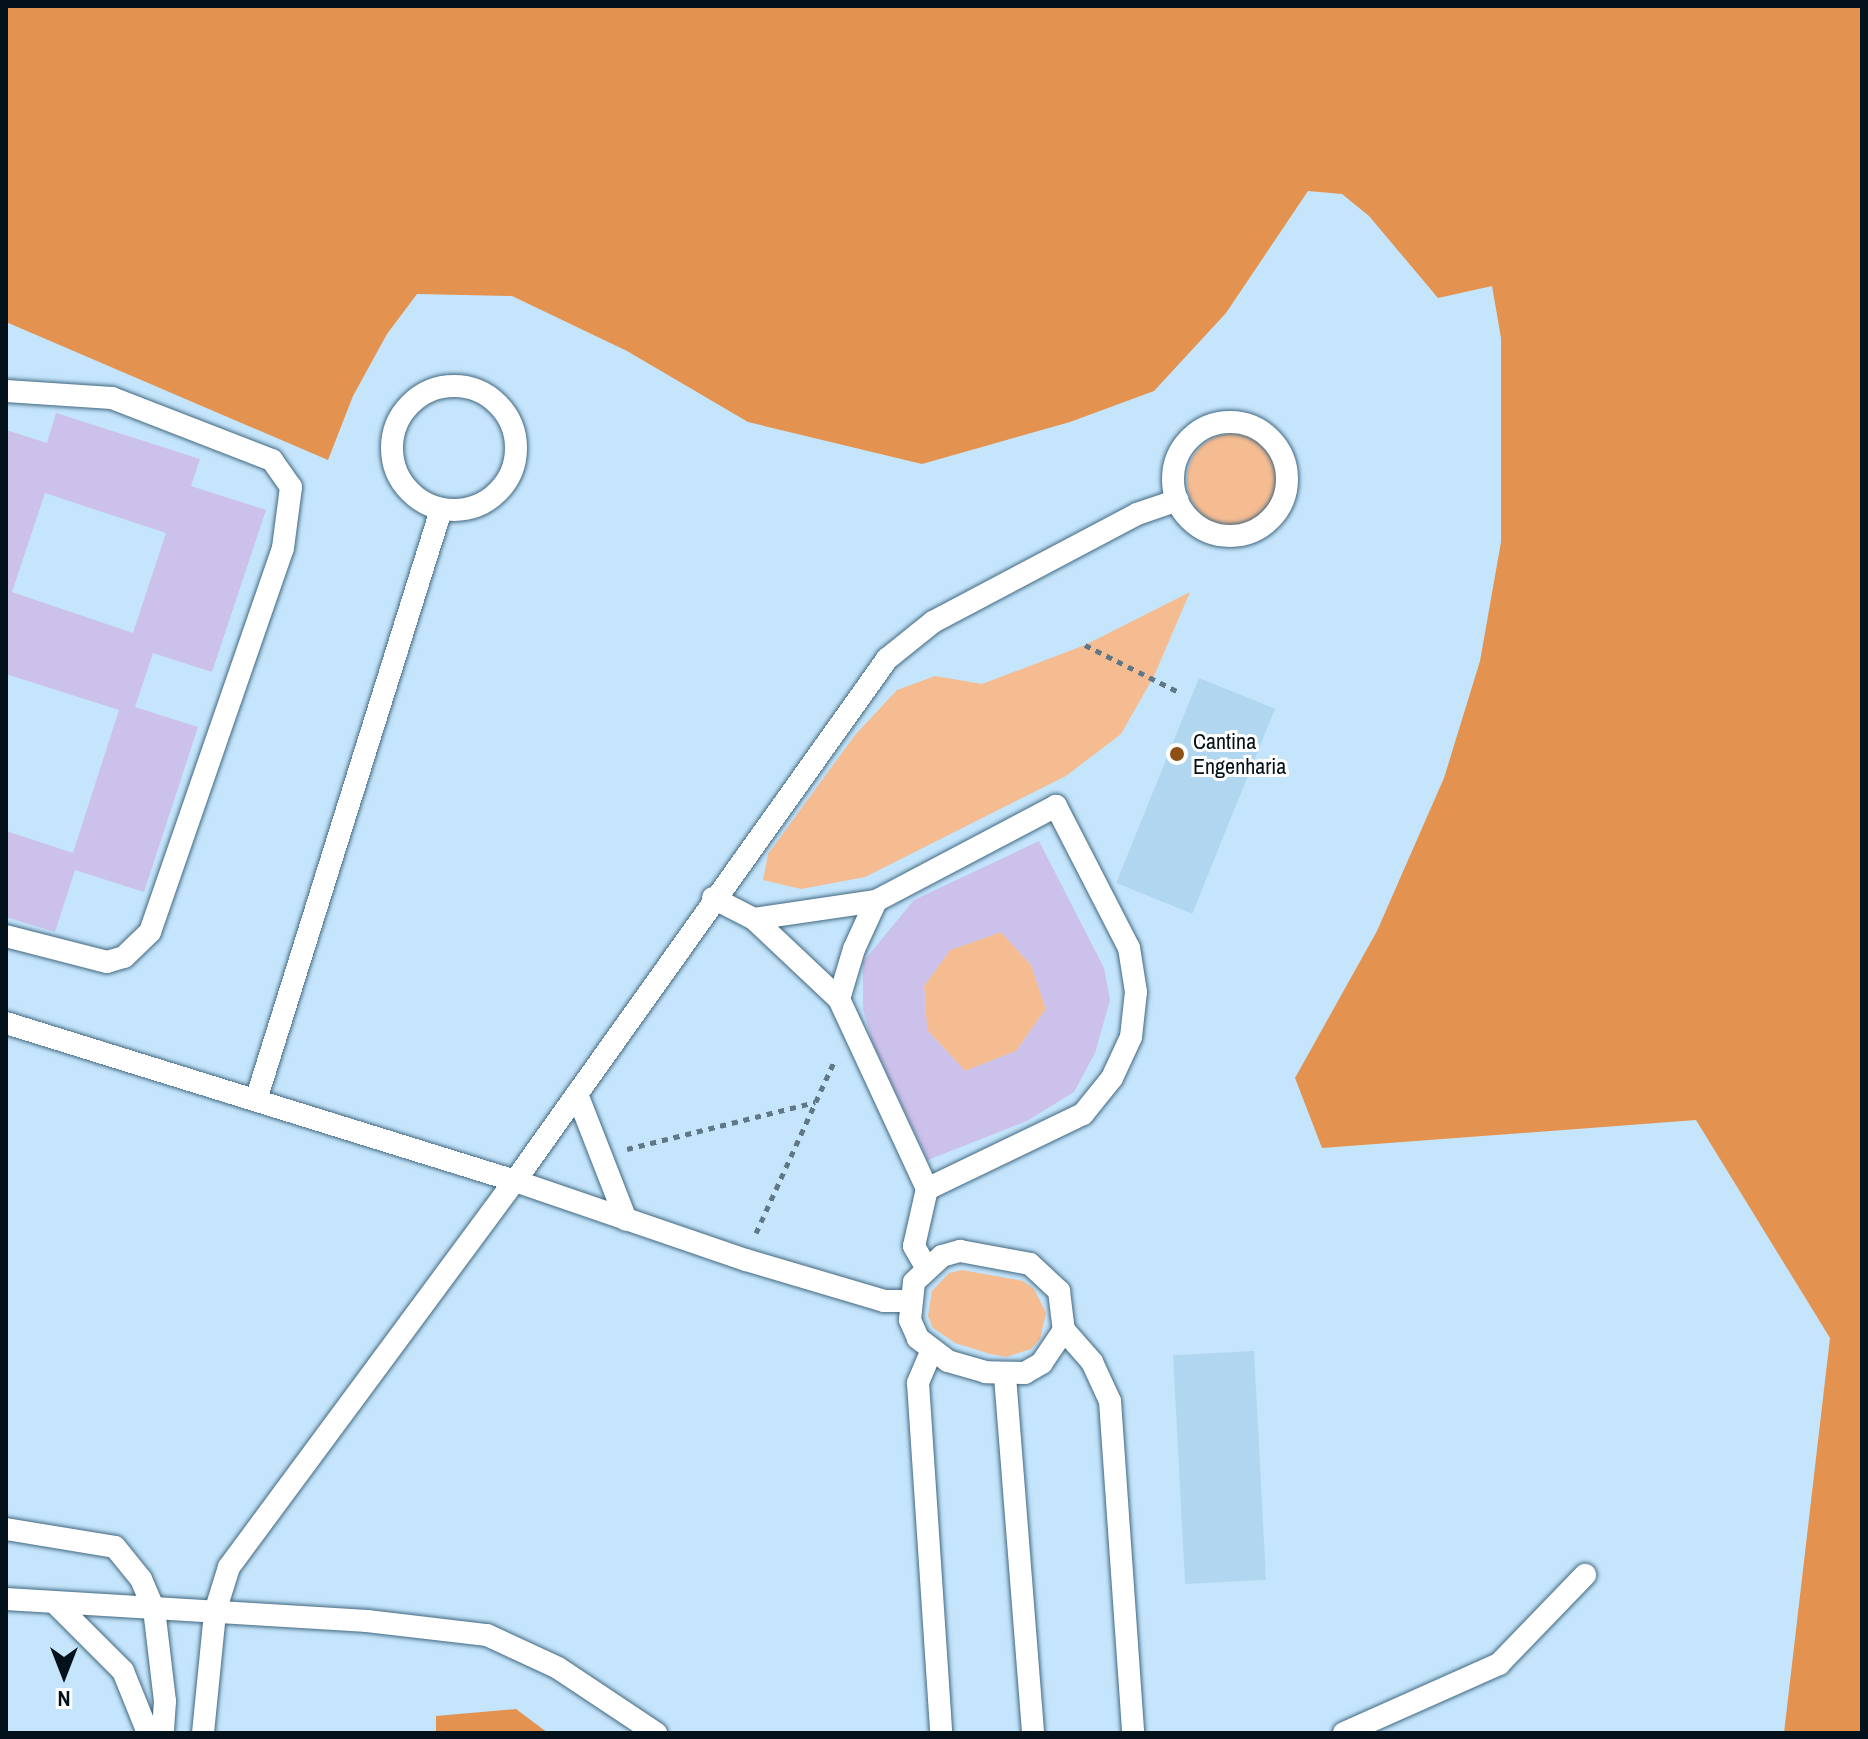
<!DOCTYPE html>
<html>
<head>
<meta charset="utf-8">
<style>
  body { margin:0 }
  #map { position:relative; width:1868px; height:1739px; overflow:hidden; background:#c4e5fb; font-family:"Archivo Narrow",sans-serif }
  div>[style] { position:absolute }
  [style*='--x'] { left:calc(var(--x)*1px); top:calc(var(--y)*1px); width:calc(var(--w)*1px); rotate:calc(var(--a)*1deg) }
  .built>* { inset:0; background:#b1d7f0; transform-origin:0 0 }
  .green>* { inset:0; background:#f6bc91 }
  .round { border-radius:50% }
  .forest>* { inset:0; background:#e4924f }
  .building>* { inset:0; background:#ccc1ea }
  .path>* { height:5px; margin-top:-2.5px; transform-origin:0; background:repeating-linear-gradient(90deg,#607786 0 6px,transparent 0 12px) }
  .roads { filter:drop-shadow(0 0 2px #426880) drop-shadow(0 0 2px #426880) }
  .service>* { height:22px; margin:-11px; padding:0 11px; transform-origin:11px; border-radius:11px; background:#fff }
  .service>.ring { margin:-11px; padding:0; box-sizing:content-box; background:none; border:22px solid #fff; border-radius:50% }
  .dots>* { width:22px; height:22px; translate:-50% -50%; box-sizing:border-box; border:4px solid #fff; border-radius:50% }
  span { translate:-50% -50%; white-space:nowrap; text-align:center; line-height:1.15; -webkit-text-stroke:6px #fff; paint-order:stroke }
  .poi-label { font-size:22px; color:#03111a }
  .left { translate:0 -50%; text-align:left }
  .frame { position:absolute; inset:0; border:8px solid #03111a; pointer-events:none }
  .north { position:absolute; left:24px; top:1635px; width:80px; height:80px; -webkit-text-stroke:6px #fff; paint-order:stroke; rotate:180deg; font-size:22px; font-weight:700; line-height:32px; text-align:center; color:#03111a }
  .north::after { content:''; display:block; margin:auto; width:28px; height:36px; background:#03111a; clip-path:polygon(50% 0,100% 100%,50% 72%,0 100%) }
</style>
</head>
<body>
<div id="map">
  <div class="built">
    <div style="left:1199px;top:678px;width:82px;height:221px;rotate:22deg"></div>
    <div style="left:1254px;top:1351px;width:229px;height:81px;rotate:87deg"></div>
  </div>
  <div class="green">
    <div class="round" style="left:1187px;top:433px;width:94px;height:94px"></div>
    <div style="clip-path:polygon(1190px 592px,1154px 676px,1121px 734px,1066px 776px,865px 877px,801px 889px,763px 880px,768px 854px,855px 735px,897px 690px,935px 676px,982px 684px,1085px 645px)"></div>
    <div style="clip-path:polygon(1001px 932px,1031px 965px,1046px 1009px,1016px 1051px,965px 1071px,927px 1030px,924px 986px,950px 950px)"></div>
    <div style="clip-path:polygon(962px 1270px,1023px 1281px,1034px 1289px,1046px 1313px,1040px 1339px,1031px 1349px,1006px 1357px,990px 1354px,955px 1343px,933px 1328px,928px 1316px,932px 1291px,949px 1273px)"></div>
  </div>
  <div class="forest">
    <div style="clip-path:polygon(6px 6px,1862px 6px,1862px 1733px,1784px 1733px,1830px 1338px,1696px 1120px,1322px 1148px,1295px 1078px,1377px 931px,1444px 778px,1480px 661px,1501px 542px,1501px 338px,1492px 286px,1438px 298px,1369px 216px,1342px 194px,1308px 191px,1226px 313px,1154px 391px,1070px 422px,922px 464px,748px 422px,627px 351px,512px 296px,417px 294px,387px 334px,353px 396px,328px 460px,6px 322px)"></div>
    <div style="clip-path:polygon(516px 1709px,548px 1733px,436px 1733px,436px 1716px)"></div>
  </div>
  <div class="building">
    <div style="clip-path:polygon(evenodd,56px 413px,200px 459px,191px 486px,266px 510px,212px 672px,153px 653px,135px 707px,198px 727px,144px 892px,75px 870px,55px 932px,6px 917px,6px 831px,73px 853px,119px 710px,6px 674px,6px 430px,47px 443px,56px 413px,45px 493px,166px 533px,133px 633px,12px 592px,45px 493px)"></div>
    <div style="clip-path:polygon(evenodd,1039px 841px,1104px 968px,1110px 1000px,1095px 1053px,1074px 1092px,1027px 1121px,928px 1160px,872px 1041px,863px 1009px,863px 962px,914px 900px,1039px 841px,1001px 932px,1031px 965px,1046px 1009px,1016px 1051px,965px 1071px,927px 1030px,924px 986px,950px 950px,1001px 932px)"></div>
  </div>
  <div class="path">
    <div style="--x:1085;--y:645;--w:107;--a:26.6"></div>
    <div style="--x:627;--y:1149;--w:194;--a:-14"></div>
    <div style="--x:756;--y:1233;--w:190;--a:-65.5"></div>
  </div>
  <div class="roads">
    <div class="service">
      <div class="ring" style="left:392px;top:386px;width:102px;height:102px"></div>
      <div style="--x:6;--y:391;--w:106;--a:3.8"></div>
      <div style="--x:112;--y:398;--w:172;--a:21.2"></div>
      <div style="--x:272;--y:460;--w:33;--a:55"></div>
      <div style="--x:291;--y:487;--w:62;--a:97.5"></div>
      <div style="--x:283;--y:548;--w:406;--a:109.1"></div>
      <div style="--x:150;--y:932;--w:36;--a:136"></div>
      <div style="--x:124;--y:957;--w:18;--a:164"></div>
      <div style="--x:107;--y:962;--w:104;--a:-165.6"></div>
      <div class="ring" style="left:1173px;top:422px;width:92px;height:92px"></div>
      <div style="--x:713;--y:898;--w:46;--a:27.1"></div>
      <div style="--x:754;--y:919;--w:117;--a:43.3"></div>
      <div style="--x:839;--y:999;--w:209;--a:65.1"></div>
      <div style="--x:927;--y:1189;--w:173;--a:-25.7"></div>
      <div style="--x:1083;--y:1114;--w:46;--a:-51.1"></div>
      <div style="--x:1112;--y:1078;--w:45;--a:-65.1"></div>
      <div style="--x:1131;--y:1037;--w:45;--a:-83.7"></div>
      <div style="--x:1136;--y:992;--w:45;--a:-99"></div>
      <div style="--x:1129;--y:948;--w:160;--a:-117.2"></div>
      <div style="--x:1056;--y:806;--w:204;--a:152.2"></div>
      <div style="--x:876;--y:901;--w:123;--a:171.6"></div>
      <div style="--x:839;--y:999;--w:52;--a:-73.3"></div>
      <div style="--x:854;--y:949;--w:53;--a:-65.4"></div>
      <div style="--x:6;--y:1023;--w:533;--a:17.24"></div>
      <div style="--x:515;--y:1181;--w:244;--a:18.9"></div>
      <div style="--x:746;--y:1260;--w:144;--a:16.5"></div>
      <div style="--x:884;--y:1301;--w:25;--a:0"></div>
      <div style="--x:577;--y:1094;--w:135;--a:68.7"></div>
      <div style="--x:256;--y:1100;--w:618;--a:-72.59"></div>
      <div style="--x:960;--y:1251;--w:71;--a:10.5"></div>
      <div style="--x:1030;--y:1264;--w:40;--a:43"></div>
      <div style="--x:1059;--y:1291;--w:39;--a:83"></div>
      <div style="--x:1064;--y:1330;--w:40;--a:124"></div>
      <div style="--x:1042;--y:1363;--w:20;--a:150"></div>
      <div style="--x:1025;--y:1373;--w:39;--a:-179"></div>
      <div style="--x:986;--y:1372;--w:40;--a:-164"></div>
      <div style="--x:948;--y:1361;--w:38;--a:-143"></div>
      <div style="--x:918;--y:1338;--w:20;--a:-114"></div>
      <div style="--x:910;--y:1320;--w:38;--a:-84"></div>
      <div style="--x:914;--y:1282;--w:38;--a:-43"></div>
      <div style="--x:942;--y:1256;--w:19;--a:-16"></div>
      <div style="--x:926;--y:1267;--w:24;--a:-120"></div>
      <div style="--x:914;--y:1246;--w:58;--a:-77.2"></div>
      <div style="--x:1064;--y:1330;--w:43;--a:48.8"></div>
      <div style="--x:1092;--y:1362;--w:43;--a:65.2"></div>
      <div style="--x:1110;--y:1401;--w:333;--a:86"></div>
      <div style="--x:931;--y:1352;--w:34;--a:113"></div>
      <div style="--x:918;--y:1383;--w:351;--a:86.2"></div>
      <div style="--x:1005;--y:1376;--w:358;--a:85.5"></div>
      <div style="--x:6;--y:1529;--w:110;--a:9.4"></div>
      <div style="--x:115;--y:1547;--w:41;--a:50.9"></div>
      <div style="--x:141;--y:1579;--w:33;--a:67"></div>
      <div style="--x:154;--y:1609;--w:93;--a:83.2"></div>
      <div style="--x:165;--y:1701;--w:32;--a:94"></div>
      <div style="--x:6;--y:1599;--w:362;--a:3.5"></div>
      <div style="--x:367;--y:1621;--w:121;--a:6.7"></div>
      <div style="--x:487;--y:1635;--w:78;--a:24.9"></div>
      <div style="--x:558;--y:1668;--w:118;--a:33.6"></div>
      <div style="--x:55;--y:1603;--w:96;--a:45"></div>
      <div style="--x:123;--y:1671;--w:67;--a:68"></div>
      <div style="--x:203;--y:1733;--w:122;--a:-84.3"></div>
      <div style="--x:215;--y:1612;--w:47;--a:-72.7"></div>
      <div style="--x:229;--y:1567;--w:480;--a:-53.5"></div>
      <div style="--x:515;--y:1181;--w:641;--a:-54.52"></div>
      <div style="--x:887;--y:659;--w:59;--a:-38.8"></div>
      <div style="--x:933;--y:622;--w:231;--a:-27.9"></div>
      <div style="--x:1137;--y:514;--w:43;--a:-18.9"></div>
      <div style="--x:1344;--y:1733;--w:170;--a:-24"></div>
      <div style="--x:1499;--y:1664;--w:124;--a:-46"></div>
    </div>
  </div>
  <div class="dots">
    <div style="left:1177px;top:754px;background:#8f5016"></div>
  </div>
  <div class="poi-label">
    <span class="left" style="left:1193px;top:754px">Cantina<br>Engenharia</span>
  </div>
  <div class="frame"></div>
  <div class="north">N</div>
</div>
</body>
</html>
